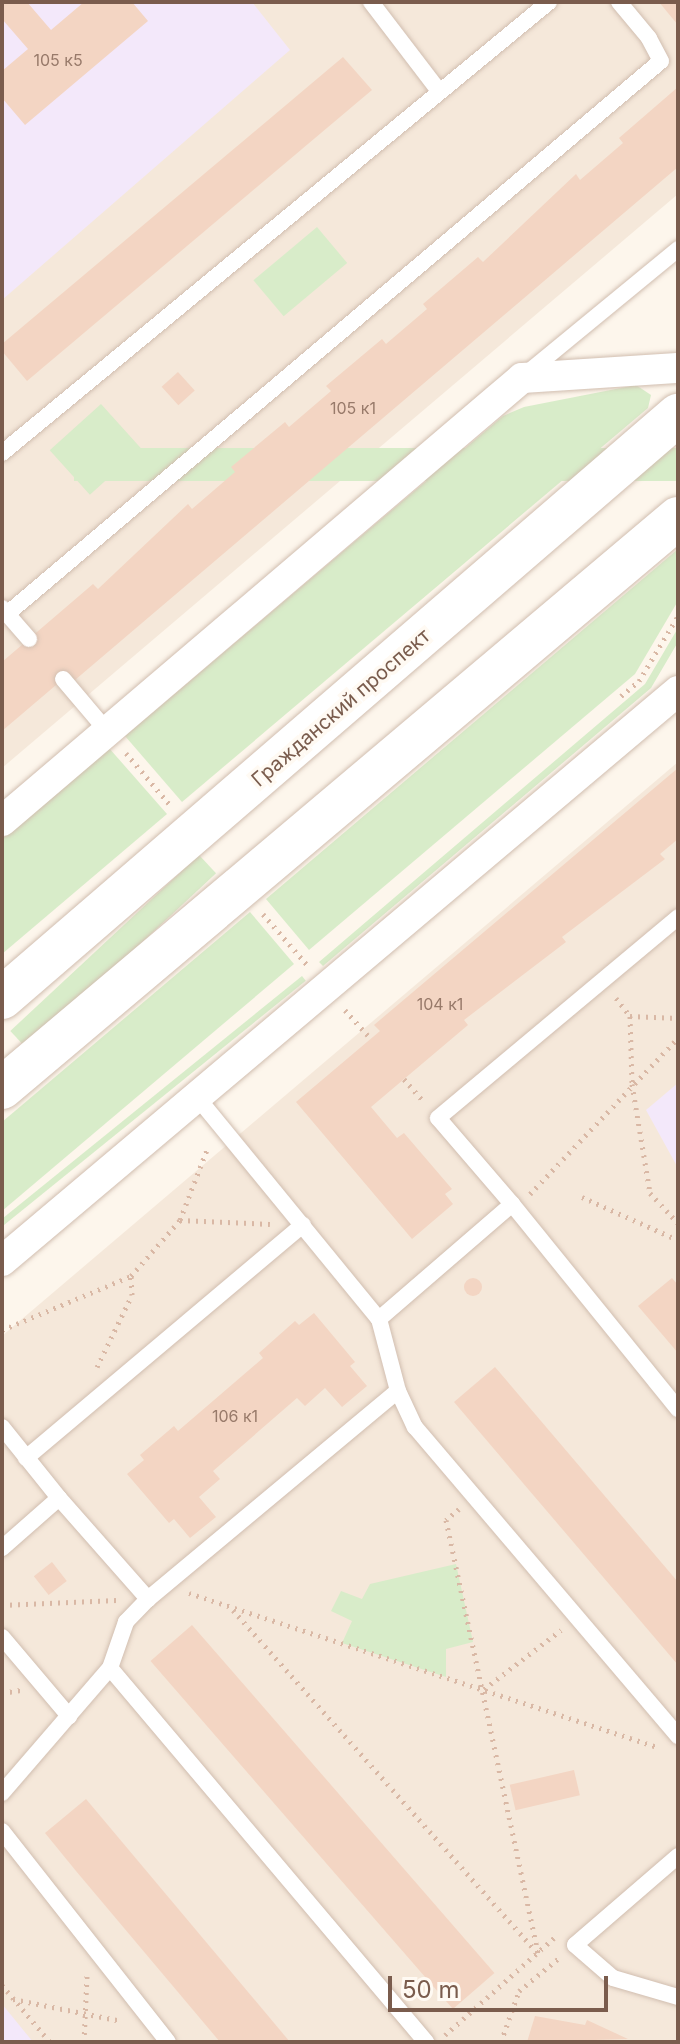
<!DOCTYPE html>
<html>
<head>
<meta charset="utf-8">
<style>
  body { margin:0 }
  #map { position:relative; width:680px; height:2044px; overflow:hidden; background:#fdf6ec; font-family:Inter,sans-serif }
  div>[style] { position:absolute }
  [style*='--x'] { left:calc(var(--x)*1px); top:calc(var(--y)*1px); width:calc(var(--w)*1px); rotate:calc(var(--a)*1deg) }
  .residential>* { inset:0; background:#f5e8da }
  .education>* { inset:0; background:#f3e8fa }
  .green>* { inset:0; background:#d8ecc9; transform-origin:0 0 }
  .building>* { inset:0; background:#f3d5c3; transform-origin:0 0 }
  .round { border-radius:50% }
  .path>* { height:5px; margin-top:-2.5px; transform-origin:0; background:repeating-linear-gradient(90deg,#d9b8a5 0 2px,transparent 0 8px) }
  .roads { filter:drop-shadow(0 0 2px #d1beb0) drop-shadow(0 0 2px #d1beb0) }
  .lane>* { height:16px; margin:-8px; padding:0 8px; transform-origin:8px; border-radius:8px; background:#fff }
  .street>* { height:30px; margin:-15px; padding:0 15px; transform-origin:15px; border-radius:15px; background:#fff }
  .secondary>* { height:42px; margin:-21px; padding:0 21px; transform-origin:21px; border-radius:21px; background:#fff }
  span { translate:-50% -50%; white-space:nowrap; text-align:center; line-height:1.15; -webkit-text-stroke:7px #fffaf3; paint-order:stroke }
  .number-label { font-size:16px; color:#987a6a }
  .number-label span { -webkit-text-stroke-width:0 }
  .street-label { font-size:20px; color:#7a5c4d }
  .frame { position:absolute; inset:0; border:4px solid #7a5c4d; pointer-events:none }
  .scale { position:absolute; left:388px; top:1976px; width:220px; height:36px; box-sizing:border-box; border:4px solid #7a5c4d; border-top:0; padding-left:10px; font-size:24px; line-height:28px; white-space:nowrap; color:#7a5c4d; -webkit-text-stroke:6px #fffaf3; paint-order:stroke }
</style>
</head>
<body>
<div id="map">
  <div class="residential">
    <div style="clip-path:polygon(2px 2px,678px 2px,678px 194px,2px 768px)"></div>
    <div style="clip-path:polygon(678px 762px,678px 2042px,2px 2042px,2px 1336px)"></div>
  </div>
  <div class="education">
    <div style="clip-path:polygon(2px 2px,252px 2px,290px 50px,2px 300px)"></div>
    <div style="clip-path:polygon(678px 1083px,678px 1168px,646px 1110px)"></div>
    <div style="clip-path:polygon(2px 2004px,33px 2042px,2px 2042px)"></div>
  </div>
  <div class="green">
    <div style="left:317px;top:227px;width:47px;height:83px;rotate:50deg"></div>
    <div style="clip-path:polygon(636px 385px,651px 395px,648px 408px,182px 802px,125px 736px,503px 416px,524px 407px)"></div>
    <div style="left:101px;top:404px;width:60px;height:69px;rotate:48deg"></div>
    <div style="left:678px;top:448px;width:33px;height:604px;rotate:90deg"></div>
    <div style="clip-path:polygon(678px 549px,678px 601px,635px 674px,309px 950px,266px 899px)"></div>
    <div style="clip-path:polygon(678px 628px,678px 642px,651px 688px,323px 966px,319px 962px,645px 684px)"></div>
    <div style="clip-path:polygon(109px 748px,167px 814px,2px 954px,2px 839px)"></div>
    <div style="left:199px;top:855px;width:25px;height:258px;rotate:47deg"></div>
    <div style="clip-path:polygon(250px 912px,294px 964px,2px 1211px,2px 1122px)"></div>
    <div style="left:302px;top:976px;width:6px;height:393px;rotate:51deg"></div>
    <div style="clip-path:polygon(456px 1564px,473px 1642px,446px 1649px,446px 1677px,342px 1643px,352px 1621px,331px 1611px,341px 1591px,362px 1599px,370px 1584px)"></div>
  </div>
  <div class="building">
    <div style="clip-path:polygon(2px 2px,27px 2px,51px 30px,84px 2px,132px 2px,148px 21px,25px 125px,2px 98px,2px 71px,28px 49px,2px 19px)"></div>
    <div style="clip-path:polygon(659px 2px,678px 2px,678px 25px,668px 13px)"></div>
    <div style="clip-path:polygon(343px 57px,372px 90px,27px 381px,2px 351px,2px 344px)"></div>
    <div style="clip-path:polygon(678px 87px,678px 167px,75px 680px,69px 674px,2px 731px,2px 662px,93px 584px,98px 589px,188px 504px,192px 509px,235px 472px,231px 467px,285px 422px,289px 427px,331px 391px,326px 386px,382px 339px,386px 344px,427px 309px,423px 304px,478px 257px,483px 262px,576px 174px,580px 180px,623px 143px,619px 138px)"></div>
    <div style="left:178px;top:372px;width:25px;height:22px;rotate:48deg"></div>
    <div style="clip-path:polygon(678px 768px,678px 839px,660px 854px,665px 859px,562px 937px,566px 942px,464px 1020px,468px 1025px,371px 1107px,397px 1138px,404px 1133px,452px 1189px,445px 1194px,453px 1204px,412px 1239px,296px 1102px,380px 1031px,374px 1025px)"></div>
    <div style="clip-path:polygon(672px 1278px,678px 1285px,678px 1353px,638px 1306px)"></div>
    <div class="round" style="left:464px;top:1278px;width:18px;height:18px"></div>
    <div style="clip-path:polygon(314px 1313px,355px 1362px,350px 1366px,367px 1386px,342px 1407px,325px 1388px,305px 1406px,297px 1398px,213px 1471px,220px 1479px,199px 1497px,216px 1517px,190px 1538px,174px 1519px,169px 1523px,127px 1474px,144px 1460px,140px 1455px,174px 1426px,178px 1431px,263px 1358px,259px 1353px,295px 1321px,299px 1325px)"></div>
    <div style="clip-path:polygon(495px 1367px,678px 1582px,678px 1665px,454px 1402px)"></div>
    <div style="left:52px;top:1562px;width:24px;height:23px;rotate:52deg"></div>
    <div style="left:192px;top:1625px;width:461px;height:55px;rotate:49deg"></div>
    <div style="left:574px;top:1770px;width:26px;height:66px;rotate:77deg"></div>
    <div style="clip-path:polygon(86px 1799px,290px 2042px,220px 2042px,76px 1871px,45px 1833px)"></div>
    <div style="clip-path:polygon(535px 2016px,585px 2025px,587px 2020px,628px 2039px,527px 2042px)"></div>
  </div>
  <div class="path">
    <div style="--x:621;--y:696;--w:23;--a:-40"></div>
    <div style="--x:639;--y:681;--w:76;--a:-59"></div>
    <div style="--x:126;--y:753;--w:70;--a:49.7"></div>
    <div style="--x:263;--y:914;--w:70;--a:49"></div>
    <div style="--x:616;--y:998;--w:23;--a:52"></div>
    <div style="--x:630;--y:1016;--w:48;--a:2.4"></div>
    <div style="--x:345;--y:1010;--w:39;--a:48"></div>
    <div style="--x:630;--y:1016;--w:68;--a:88.3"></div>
    <div style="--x:632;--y:1084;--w:110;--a:80.6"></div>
    <div style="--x:650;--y:1193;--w:41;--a:47"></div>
    <div style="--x:404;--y:1079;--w:30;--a:49"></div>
    <div style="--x:530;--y:1194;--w:215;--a:-46.5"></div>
    <div style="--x:582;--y:1197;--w:105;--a:24.1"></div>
    <div style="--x:180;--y:1220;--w:78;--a:-69"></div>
    <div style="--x:2;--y:1330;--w:140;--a:-22.7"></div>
    <div style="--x:131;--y:1276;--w:74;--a:-48.8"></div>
    <div style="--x:180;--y:1220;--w:90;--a:2.5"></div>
    <div style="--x:97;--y:1367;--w:80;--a:-64.1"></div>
    <div style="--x:132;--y:1295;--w:19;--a:-93"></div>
    <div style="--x:459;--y:1509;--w:17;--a:140"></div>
    <div style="--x:446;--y:1520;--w:443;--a:78"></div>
    <div style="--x:189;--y:1593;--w:494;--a:18.2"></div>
    <div style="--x:2;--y:1605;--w:115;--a:-2.5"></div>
    <div style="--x:233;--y:1610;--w:458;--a:48.4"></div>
    <div style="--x:484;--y:1689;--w:97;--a:-37.5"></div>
    <div style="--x:2;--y:1693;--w:19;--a:-9"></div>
    <div style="--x:2;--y:1985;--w:75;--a:49.9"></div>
    <div style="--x:13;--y:1999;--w:111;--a:11.4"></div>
    <div style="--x:445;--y:2035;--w:146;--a:-41.7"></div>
    <div style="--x:84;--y:2042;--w:67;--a:-87.4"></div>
    <div style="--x:501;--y:2042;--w:54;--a:-70.6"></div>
    <div style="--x:519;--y:1991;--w:52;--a:-39.5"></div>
  </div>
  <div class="roads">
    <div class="lane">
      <div style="--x:371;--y:2;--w:112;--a:52.6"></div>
      <div style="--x:526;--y:374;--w:197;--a:-39.4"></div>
      <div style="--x:2;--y:453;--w:709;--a:-39.51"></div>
      <div style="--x:2;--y:608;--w:41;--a:48.9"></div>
      <div style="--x:7;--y:614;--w:856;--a:-40.22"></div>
      <div style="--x:661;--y:61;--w:26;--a:-118"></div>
      <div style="--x:649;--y:38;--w:47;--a:-129.8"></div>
      <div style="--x:63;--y:679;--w:68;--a:49.8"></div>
      <div style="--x:197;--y:1097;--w:287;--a:50.7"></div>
      <div style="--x:379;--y:1319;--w:74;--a:75.2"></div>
      <div style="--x:512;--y:1204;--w:113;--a:-130.7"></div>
      <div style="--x:438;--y:1118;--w:313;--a:-39.9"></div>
      <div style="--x:379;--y:1319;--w:176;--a:-40.8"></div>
      <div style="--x:512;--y:1204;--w:264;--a:51"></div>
      <div style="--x:2;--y:1427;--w:91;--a:51.2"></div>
      <div style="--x:59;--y:1498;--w:76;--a:138.7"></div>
      <div style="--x:26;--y:1458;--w:362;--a:-40.1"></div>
      <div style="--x:59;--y:1498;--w:135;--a:48.6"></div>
      <div style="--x:148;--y:1599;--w:325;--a:-39.8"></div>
      <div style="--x:398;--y:1391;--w:40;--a:65"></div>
      <div style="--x:415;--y:1427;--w:406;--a:49.6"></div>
      <div style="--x:148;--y:1599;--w:32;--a:134"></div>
      <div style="--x:126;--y:1622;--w:49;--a:109.2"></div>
      <div style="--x:110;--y:1668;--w:490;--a:49.8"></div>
      <div style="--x:2;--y:1637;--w:104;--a:49.7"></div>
      <div style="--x:2;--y:1793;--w:165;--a:-49.2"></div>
      <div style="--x:2;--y:1831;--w:268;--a:51.8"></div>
      <div style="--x:678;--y:1856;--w:136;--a:139.2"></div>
      <div style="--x:575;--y:1945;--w:50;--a:41"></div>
      <div style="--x:613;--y:1978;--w:68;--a:16.3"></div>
    </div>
    <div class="street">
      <div style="--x:2;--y:821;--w:683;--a:-40.43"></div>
      <div style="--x:522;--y:378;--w:156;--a:-3.7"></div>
      <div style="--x:2;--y:1261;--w:884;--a:-40.14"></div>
    </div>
    <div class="secondary">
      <div style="--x:2;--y:998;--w:893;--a:-40.78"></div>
      <div style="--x:2;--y:1088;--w:884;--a:-40.14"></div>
    </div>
  </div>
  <div class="number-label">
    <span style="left:58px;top:60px">105 к5</span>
    <span style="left:353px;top:408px">105 к1</span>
    <span style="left:440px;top:1004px">104 к1</span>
    <span style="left:235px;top:1416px">106 к1</span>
  </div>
  <div class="street-label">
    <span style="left:341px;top:708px;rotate:-41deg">Гражданский проспект</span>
  </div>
  <div class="frame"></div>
  <div class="scale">50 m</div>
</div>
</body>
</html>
